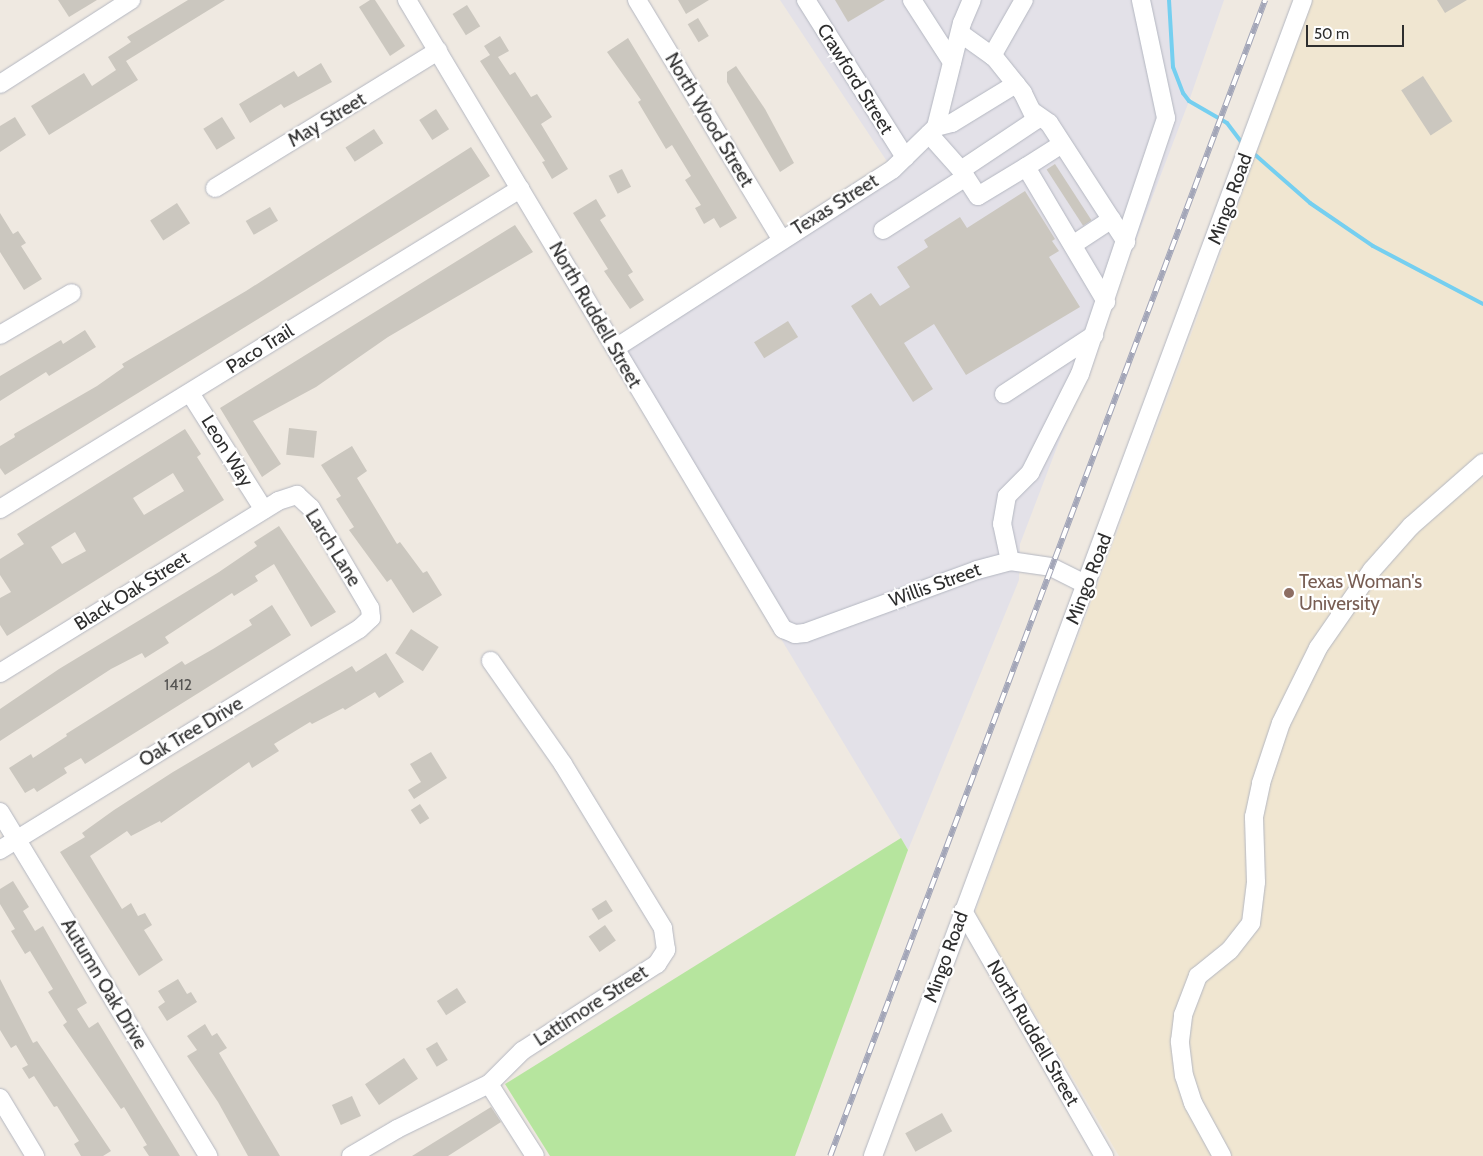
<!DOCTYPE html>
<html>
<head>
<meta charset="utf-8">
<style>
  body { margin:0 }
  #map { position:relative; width:1483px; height:1156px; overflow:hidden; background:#efe9e1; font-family:Cabin,sans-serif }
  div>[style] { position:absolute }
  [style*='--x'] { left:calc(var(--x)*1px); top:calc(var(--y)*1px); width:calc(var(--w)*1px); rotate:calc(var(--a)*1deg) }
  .industrial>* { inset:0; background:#e3e1e8 }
  .education>* { inset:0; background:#f0e6d1 }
  .green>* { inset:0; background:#b6e59e }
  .stream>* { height:4px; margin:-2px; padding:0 2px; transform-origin:2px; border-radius:2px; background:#75cff0 }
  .building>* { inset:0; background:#cbc7bf; transform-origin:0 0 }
  .roads { filter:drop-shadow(0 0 1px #b4b7c1) drop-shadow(0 0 1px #b4b7c1) }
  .minor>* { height:18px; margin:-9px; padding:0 9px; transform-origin:9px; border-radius:9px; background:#fff }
  .rail>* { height:5.5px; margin-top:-2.75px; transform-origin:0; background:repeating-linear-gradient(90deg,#fff 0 11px,#a3a6b8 0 22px); box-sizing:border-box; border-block:1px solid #a3a6b8 }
  .dots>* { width:14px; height:14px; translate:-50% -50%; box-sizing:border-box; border:2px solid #fff; border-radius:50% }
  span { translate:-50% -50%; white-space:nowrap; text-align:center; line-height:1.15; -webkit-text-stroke:4.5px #fff; paint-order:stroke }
  .number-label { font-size:16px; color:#555452 }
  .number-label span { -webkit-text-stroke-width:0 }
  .street-label { font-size:19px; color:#2e2e2e }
  .education-label { font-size:19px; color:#785e54 }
  .left { translate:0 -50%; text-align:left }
  .scale { position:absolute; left:1306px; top:25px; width:98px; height:22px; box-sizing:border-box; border:2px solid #2e2e2e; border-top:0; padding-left:6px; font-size:15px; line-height:18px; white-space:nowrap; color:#2e2e2e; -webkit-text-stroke:4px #fff; paint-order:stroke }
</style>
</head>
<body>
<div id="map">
  <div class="industrial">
    <div style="clip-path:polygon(780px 0,1224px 0,1189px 101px,1020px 544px,1019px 580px,908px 850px,608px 351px,892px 169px)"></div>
  </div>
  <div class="education">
    <div style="clip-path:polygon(1311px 0,1483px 0,1483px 1156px,1119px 1156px,975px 913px,1214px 273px)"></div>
  </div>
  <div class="green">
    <div style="clip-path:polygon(901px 838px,908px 850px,795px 1156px,550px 1156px,505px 1084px)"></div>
  </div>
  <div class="stream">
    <div style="--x:1169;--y:0;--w:67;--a:86.6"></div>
    <div style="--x:1173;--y:67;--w:28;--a:69"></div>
    <div style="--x:1183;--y:93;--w:10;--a:53"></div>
    <div style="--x:1189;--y:101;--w:44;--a:30.1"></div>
    <div style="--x:1227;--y:123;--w:26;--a:53"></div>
    <div style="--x:1252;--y:152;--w:77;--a:41.3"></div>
    <div style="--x:1310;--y:203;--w:76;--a:34.3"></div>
    <div style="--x:1373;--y:246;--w:124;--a:27.8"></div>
  </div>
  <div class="building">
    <div style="clip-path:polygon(58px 0,97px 0,69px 17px)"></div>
    <div style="clip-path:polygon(188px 0,225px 0,126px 61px,138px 80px,49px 135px,31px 106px,84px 73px,92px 86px,116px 70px,108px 57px,131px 42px,127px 37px)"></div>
    <div style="clip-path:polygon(370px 0,375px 0,405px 46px,390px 56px,359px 7px)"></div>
    <div style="clip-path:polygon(678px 0,709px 0,686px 14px)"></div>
    <div style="clip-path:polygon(835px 0,885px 0,848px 22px)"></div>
    <div style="clip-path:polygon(1437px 0,1467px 0,1445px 13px)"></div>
    <div style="left:467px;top:5px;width:25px;height:17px;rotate:58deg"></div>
    <div style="left:698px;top:18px;width:21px;height:12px;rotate:59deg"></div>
    <div style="clip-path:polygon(500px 36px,509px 51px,498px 57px,510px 75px,515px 72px,531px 97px,537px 94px,552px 117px,541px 124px,568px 169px,552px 179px,542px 162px,545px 161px,480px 61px,490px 55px,484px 46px)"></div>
    <div style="clip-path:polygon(628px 38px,737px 218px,720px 228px,714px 218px,704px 224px,695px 208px,701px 205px,685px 180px,691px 176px,672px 145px,666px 149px,638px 102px,641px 100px,607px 52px)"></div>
    <div style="clip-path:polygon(321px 63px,332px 82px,284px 108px,281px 104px,250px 123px,239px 104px,294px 71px,298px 77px)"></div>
    <div style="clip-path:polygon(736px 66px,765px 109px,794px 163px,780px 172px,727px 82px,727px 72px)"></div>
    <div style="left:1423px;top:76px;width:54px;height:26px;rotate:57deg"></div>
    <div style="left:436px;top:109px;width:24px;height:20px;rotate:57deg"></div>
    <div style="clip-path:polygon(15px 117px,26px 135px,0 152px,0 126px)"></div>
    <div style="left:222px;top:117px;width:25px;height:22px;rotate:58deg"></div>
    <div style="left:374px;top:129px;width:17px;height:34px;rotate:57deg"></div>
    <div style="clip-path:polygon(471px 147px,490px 176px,5px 475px,0 468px,0 446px,15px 437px,14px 434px,97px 386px,124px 367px,122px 364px,246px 291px)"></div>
    <div style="left:1055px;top:164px;width:67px;height:10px;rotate:57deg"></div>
    <div style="left:622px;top:169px;width:20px;height:15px;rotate:63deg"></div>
    <div style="clip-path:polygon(1025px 191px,1055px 239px,1052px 241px,1059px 251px,1049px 257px,1080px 307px,966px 375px,934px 324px,904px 343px,933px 389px,913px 402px,851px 306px,871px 293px,880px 306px,910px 287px,897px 267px,928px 247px,924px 240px,960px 217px,967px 228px)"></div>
    <div style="clip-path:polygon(596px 199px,606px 216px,600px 220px,633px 272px,628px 275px,644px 300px,630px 309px,604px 271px,608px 269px,573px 213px)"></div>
    <div style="left:177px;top:203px;width:24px;height:32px;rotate:57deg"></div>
    <div style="left:270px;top:207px;width:16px;height:28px;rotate:60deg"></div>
    <div style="clip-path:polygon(0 213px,13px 234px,18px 231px,26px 243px,21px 246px,42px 279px,24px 290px,0 252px)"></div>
    <div style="clip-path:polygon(515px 225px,533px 252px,388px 337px,316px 387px,253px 421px,281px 464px,262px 477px,220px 408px)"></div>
    <div style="left:788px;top:321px;width:19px;height:40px;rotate:58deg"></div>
    <div style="clip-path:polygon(85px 330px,96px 347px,49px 376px,46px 372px,0 401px,0 376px,61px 340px,63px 344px)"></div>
    <div style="left:289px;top:428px;width:28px;height:27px;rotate:6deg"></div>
    <div style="clip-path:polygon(evenodd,185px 429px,201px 454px,197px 457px,224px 500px,7px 636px,0 625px,0 598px,11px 592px,0 575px,0 559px,24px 544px,17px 534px,185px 429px,173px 473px,184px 491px,144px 515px,133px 498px,173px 473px,185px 429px,75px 532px,86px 551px,62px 564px,51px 547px,75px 532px)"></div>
    <div style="clip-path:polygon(352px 446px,367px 471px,357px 478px,397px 544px,400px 542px,423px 573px,427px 571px,442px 595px,413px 613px,391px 579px,387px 582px,349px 530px,354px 527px,336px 499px,341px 496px,321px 465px)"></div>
    <div style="clip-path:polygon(279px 526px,336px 612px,311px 627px,274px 564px,255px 576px,258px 581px,234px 596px,232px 593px,165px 637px,169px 643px,145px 658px,142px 653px,111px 669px,0 741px,0 709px,59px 669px,219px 572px,257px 546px,254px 542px)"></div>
    <div style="clip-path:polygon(272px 605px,291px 635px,85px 764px,81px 758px,64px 768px,67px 773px,37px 792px,34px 788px,25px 793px,9px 768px,31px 754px,33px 758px,67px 736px,66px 734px,182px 661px,185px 665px,213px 649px,252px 625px,249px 620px)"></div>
    <div style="left:411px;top:629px;width:33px;height:29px;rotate:33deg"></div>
    <div style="clip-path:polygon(386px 653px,404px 682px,379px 698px,375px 692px,345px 710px,343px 708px,312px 724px,310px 722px,274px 744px,279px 751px,252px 768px,249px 762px,161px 823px,160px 821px,131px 836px,127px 831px,90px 856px,122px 909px,131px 903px,138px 916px,145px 913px,152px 925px,144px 930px,163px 960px,139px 976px,60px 852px,85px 837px,82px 833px,114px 810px,173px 772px,352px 666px,356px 672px)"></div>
    <div style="clip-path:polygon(431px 752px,447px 778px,414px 799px,408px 790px,421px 782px,410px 764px)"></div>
    <div style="left:420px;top:804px;width:17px;height:11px;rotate:57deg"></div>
    <div style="clip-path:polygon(13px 881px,29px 907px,23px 911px,35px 931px,43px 926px,87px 1003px,77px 1009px,89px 1028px,98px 1022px,180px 1156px,149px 1156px,143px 1147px,147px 1145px,124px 1107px,121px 1109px,63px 1025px,67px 1022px,48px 992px,53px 989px,30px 951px,25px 954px,11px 931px,15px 929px,0 904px,0 889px)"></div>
    <div style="left:606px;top:900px;width:13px;height:17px;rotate:58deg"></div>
    <div style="left:605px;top:925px;width:19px;height:20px;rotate:55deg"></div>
    <div style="clip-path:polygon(0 979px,33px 1043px,37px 1041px,111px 1151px,103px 1156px,81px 1156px,74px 1144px,79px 1141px,57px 1106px,54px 1107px,34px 1076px,29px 1079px,22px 1068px,28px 1065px,16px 1045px,11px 1048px,0 1030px)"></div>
    <div style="clip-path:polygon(178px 979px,187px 994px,191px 992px,197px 1002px,167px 1021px,158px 1007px,165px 1002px,158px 991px)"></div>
    <div style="left:457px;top:988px;width:17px;height:24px;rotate:57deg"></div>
    <div style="clip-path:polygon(205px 1024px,212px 1036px,217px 1033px,227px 1048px,219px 1053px,280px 1156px,248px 1156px,218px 1102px,187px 1056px,197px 1050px,187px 1036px)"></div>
    <div style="left:437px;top:1042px;width:21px;height:13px;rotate:59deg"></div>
    <div style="left:404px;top:1058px;width:25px;height:47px;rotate:56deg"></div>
    <div style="left:352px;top:1096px;width:22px;height:22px;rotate:66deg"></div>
    <div style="clip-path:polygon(491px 1107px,501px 1122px,448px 1156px,412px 1156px)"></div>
    <div style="left:942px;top:1113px;width:21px;height:42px;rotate:61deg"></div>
  </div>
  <div class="roads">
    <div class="minor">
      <div style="--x:407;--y:0;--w:733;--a:59.13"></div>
      <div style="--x:783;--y:629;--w:13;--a:23"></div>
      <div style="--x:795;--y:634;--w:10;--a:-6"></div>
      <div style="--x:805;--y:633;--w:183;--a:-20.1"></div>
      <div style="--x:977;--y:570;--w:34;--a:-15"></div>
      <div style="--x:1010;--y:561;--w:41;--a:8.3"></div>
      <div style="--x:1051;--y:567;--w:40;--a:26.6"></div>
      <div style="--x:637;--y:0;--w:279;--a:58.9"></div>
      <div style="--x:806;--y:0;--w:186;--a:57.8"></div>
      <div style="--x:912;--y:0;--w:74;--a:57.2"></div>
      <div style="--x:992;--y:56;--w:64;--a:-60.3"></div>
      <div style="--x:0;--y:84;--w:156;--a:-32.7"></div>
      <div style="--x:1032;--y:111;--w:21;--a:35"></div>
      <div style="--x:1049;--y:123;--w:142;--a:57.1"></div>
      <div style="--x:936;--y:127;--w:16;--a:-14"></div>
      <div style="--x:952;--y:123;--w:75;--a:-31.4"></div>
      <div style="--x:929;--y:134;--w:48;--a:48.4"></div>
      <div style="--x:961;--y:170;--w:90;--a:-33.7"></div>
      <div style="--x:1036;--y:120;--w:30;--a:-116"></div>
      <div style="--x:1023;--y:93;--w:45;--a:-128.7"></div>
      <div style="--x:995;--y:58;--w:43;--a:-144.5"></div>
      <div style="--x:1062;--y:144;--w:43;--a:147.4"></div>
      <div style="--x:1026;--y:167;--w:157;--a:59.3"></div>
      <div style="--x:961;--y:170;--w:31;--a:57"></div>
      <div style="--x:978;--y:196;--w:56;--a:-31.1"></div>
      <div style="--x:215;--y:188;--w:262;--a:-31.6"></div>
      <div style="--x:883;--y:230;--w:98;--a:-32.6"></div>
      <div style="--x:1074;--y:244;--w:45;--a:-33.3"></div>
      <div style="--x:0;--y:335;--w:83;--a:-30.3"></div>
      <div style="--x:617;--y:347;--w:328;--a:-32.8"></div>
      <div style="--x:893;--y:169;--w:60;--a:-44.3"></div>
      <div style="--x:936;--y:127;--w:107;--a:-76"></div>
      <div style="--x:962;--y:23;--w:25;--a:-67"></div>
      <div style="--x:190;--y:393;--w:138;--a:57.7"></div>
      <div style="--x:1004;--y:394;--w:108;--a:-33.2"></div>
      <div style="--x:0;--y:509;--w:611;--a:-31.61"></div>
      <div style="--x:1010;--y:561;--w:38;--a:-102"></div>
      <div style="--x:1002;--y:524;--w:28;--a:-80"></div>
      <div style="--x:1007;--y:496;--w:33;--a:-45"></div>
      <div style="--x:1030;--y:473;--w:111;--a:-63.2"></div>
      <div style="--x:1080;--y:374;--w:270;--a:-71.4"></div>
      <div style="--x:1166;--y:118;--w:121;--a:-102"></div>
      <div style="--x:0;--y:673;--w:327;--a:-31.7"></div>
      <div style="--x:278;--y:501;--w:20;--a:-18"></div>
      <div style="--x:297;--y:495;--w:19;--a:43"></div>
      <div style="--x:311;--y:508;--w:116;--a:59.5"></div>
      <div style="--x:370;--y:608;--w:10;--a:84"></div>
      <div style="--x:371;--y:618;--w:16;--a:137"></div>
      <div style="--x:359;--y:629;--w:422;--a:148.4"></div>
      <div style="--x:0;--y:812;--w:402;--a:58.8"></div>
      <div style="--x:963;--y:911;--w:283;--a:60.1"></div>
      <div style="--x:489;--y:1084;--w:85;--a:57.4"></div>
      <div style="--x:0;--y:1098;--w:68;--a:58.9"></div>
      <div style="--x:351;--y:1156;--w:53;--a:-30.4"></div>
      <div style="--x:397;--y:1129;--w:102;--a:-26.1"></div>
      <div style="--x:489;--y:1084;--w:47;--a:-45"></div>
      <div style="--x:522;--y:1051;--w:161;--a:-32.8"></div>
      <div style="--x:657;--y:964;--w:17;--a:-57"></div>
      <div style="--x:666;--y:950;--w:22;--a:-98"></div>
      <div style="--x:663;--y:928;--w:192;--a:-121.4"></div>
      <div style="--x:563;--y:764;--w:126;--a:-125"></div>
      <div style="--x:873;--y:1156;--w:1233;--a:-69.6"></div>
      <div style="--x:1222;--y:1156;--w:60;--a:-118.7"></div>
      <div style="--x:1193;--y:1103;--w:28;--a:-108"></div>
      <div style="--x:1184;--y:1076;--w:35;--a:-97"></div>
      <div style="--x:1180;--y:1041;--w:26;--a:-83"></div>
      <div style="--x:1183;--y:1015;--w:42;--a:-69"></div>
      <div style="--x:1198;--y:976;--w:41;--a:-39.1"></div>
      <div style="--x:1230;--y:950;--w:34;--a:-52"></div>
      <div style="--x:1251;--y:923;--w:41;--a:-83"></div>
      <div style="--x:1256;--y:882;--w:65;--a:-91.8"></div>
      <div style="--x:1254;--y:817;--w:35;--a:-78"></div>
      <div style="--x:1261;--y:783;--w:63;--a:-71.6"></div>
      <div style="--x:1281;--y:723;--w:84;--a:-63.7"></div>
      <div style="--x:1318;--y:648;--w:95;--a:-55.3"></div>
      <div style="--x:1372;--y:570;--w:59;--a:-48.4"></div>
      <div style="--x:1411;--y:526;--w:96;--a:-41.2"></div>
    </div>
  </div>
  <div class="rail">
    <div style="--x:830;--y:1156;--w:1235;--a:-69.38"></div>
  </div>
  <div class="dots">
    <div style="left:1289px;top:593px;background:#8d6e63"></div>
  </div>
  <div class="number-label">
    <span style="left:178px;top:685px">1412</span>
  </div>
  <div class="street-label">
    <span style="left:855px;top:79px;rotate:58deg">Crawford Street</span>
    <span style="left:327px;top:120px;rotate:-31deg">May Street</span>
    <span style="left:709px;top:120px;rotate:59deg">North Wood Street</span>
    <span style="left:1230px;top:199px;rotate:-70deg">Mingo Road</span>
    <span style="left:835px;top:205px;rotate:-32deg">Texas Street</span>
    <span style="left:595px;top:315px;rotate:60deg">North Ruddell Street</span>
    <span style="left:260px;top:349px;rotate:-32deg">Paco Trail</span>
    <span style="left:227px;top:451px;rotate:58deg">Leon Way</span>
    <span style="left:333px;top:548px;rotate:58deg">Larch Lane</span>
    <span style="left:1089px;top:579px;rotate:-69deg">Mingo Road</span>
    <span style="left:935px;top:585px;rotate:-20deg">Willis Street</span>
    <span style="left:132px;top:591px;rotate:-32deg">Black Oak Street</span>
    <span style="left:191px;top:732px;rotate:-31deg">Oak Tree Drive</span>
    <span style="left:946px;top:957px;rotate:-70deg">Mingo Road</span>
    <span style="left:104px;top:984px;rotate:59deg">Autumn Oak Drive</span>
    <span style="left:591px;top:1006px;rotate:-33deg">Lattimore Street</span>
    <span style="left:1033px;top:1033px;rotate:60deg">North Ruddell Street</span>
  </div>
  <div class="education-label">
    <span class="left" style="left:1299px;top:593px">Texas Woman's<br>University</span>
  </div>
  <div class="scale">50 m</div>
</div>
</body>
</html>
